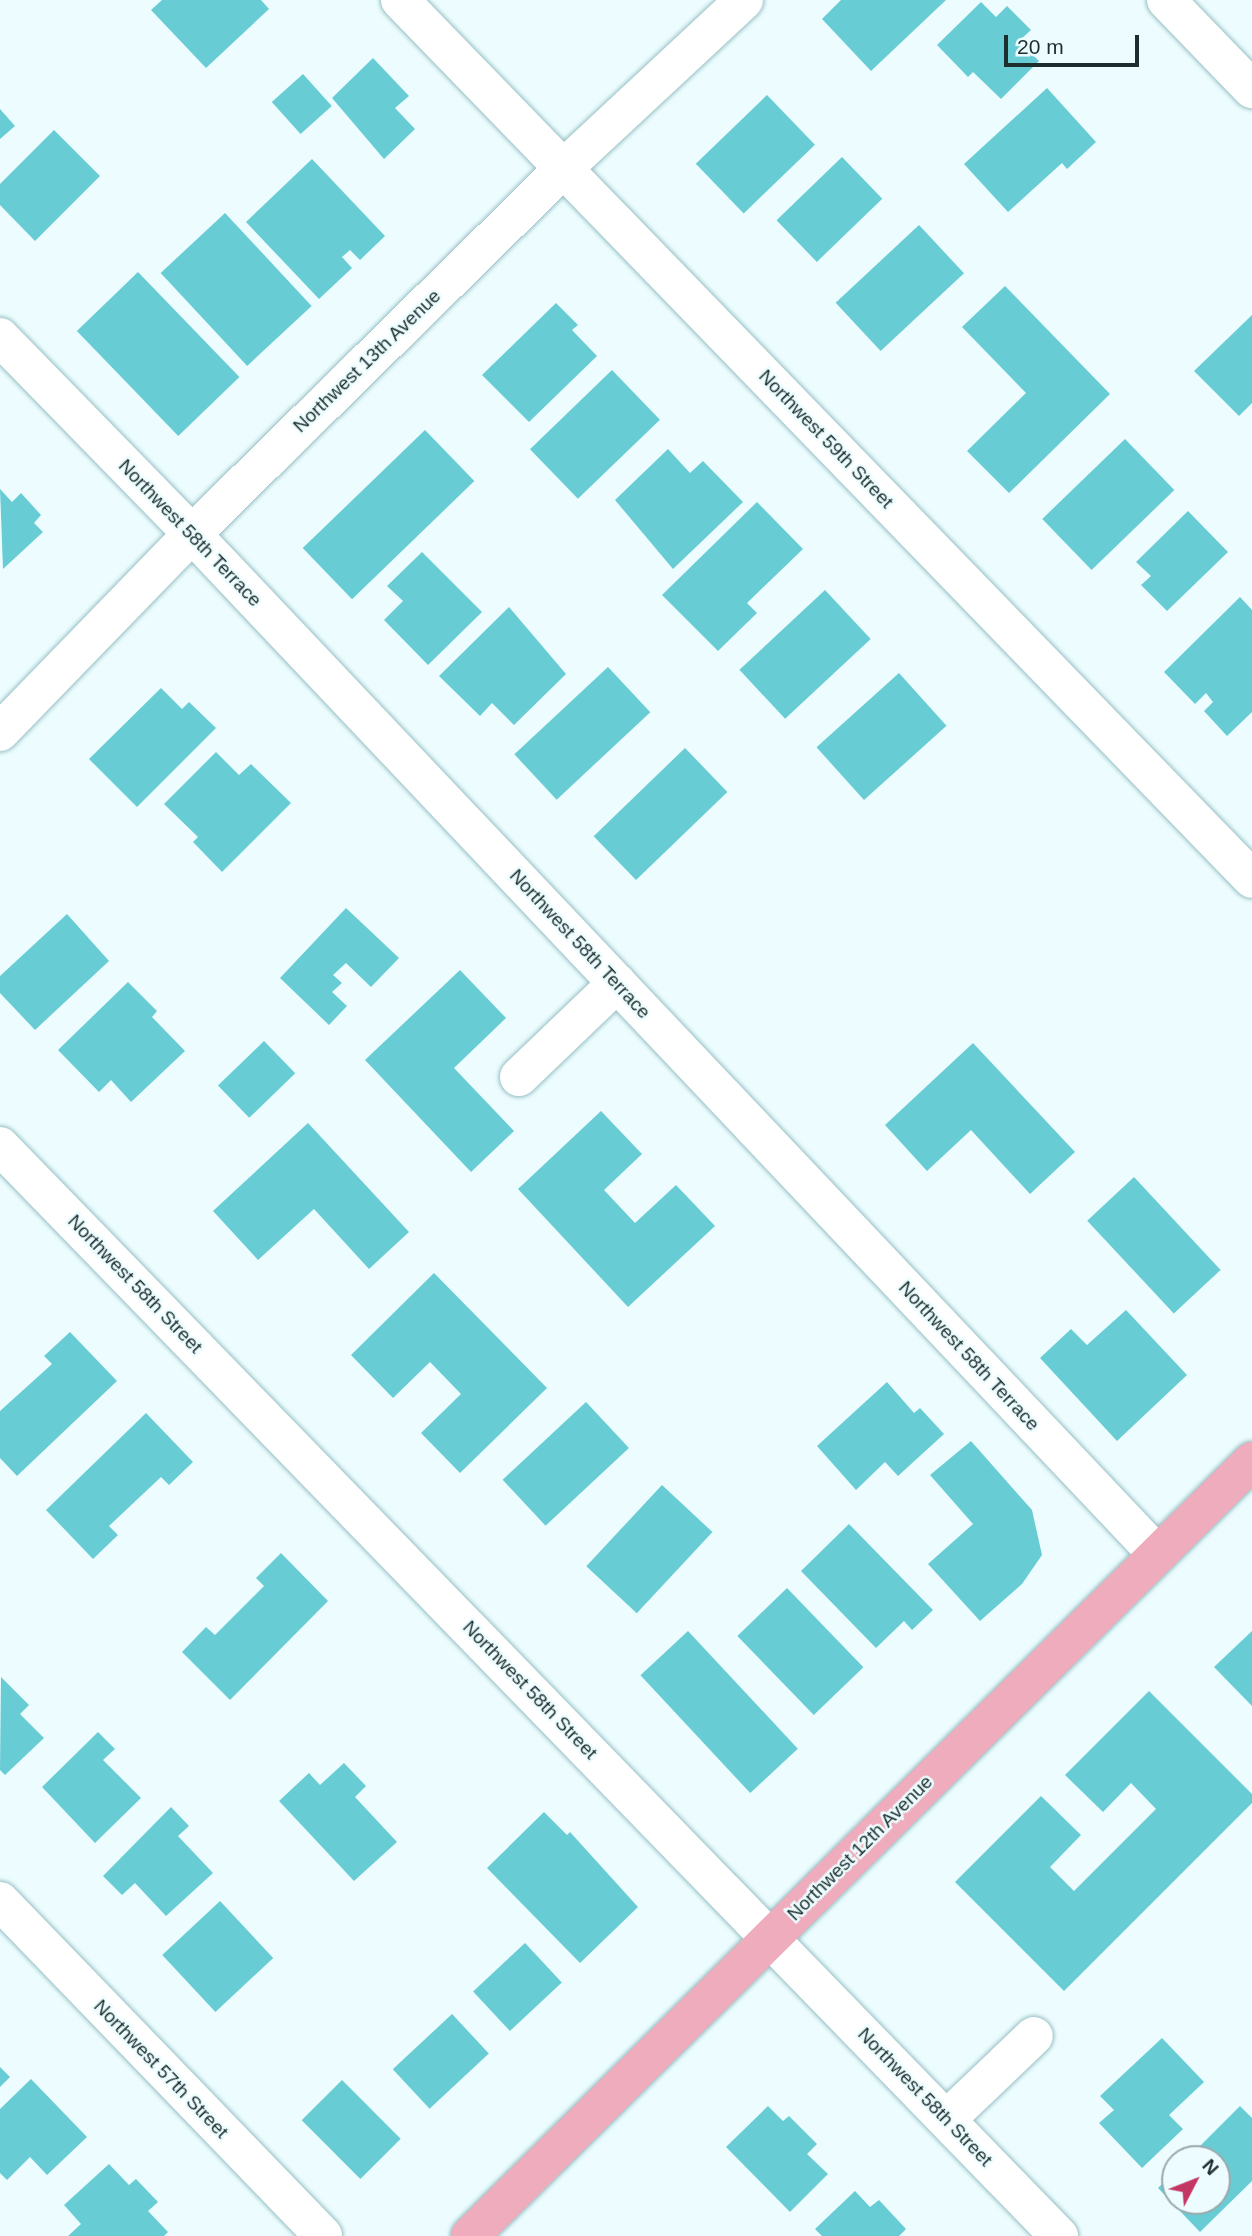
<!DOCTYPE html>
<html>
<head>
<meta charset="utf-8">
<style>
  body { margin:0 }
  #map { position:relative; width:1252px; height:2236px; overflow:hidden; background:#edfdff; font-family:Helvetica,sans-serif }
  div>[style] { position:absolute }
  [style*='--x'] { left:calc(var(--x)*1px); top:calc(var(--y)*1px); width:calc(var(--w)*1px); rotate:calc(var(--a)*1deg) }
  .building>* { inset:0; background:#68ccd5; transform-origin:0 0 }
  .roads { filter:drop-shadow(0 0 2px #98c0c4) drop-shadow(0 0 2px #98c0c4) }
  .minor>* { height:38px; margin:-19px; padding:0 19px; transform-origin:19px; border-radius:19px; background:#fff }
  .major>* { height:38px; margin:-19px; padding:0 19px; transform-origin:19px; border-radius:19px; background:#eeacbc }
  span { translate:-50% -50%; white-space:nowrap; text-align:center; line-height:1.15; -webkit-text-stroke:5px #edfdff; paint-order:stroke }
  .street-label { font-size:19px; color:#1d2e2f }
  .north { position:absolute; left:1161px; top:2145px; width:70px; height:70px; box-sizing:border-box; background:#edfdff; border:2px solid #9aaaac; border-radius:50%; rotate:48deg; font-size:19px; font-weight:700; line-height:28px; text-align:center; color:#1d2e2f }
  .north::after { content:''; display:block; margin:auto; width:24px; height:32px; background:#c43663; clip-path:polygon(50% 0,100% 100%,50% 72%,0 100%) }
  .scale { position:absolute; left:1004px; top:35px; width:135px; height:32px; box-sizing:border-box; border:4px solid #1d2e2f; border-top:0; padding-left:9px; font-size:21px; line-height:24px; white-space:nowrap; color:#1d2e2f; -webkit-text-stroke:5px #edfdff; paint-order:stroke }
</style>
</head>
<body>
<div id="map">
  <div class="building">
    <div style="clip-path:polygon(162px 0,261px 0,269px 9px,206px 68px,151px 10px)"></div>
    <div style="clip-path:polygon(841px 0,946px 0,871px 71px,822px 19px)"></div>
    <div style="clip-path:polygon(981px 2px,996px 17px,1007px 6px,1031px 30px,1019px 41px,1039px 61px,1001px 99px,973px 72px,968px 77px,937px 45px)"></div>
    <div style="clip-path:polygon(373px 58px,409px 96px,395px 108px,415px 129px,384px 159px,332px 98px)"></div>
    <div style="left:303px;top:74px;width:43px;height:42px;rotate:48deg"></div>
    <div style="clip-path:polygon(1047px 88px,1096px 142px,1067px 169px,1062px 163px,1008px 212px,964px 164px)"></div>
    <div style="left:767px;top:95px;width:69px;height:99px;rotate:46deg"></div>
    <div style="clip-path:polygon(0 109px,15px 126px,0 139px)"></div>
    <div style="clip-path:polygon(54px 130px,100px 176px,35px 241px,0 205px,0 184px)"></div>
    <div style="left:842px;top:157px;width:58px;height:91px;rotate:46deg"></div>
    <div style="clip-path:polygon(312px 159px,385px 236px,360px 260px,350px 250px,342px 257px,352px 268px,319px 299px,246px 222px)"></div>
    <div style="left:225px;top:213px;width:127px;height:88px;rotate:47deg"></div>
    <div style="left:919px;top:225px;width:66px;height:114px;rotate:47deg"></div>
    <div style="left:138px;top:272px;width:146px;height:85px;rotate:46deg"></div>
    <div style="clip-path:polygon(1005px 286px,1110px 394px,1009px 493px,967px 451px,1026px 393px,962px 327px)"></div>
    <div style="clip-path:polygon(556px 303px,578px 325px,572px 330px,597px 356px,529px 422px,482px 375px)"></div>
    <div style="clip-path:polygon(1252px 315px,1252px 403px,1239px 416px,1194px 371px)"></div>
    <div style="left:612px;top:370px;width:69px;height:114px;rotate:46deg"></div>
    <div style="left:425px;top:430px;width:71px;height:170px;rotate:46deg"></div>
    <div style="left:1125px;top:439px;width:71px;height:115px;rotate:46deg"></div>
    <div style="clip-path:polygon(668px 449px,690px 473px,703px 461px,743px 502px,673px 569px,615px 500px)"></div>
    <div style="clip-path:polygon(0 489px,12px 502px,21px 493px,41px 515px,34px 523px,43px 532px,3px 569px)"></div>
    <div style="clip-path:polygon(757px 502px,803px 549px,747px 603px,757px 613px,718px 651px,662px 595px)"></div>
    <div style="clip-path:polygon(1188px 511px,1228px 552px,1167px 611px,1141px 585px,1151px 576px,1136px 562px)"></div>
    <div style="clip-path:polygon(422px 552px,482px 612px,428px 665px,384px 620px,403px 601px,387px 586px)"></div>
    <div style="left:825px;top:590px;width:67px;height:117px;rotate:47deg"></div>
    <div style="clip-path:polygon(1240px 597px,1252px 610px,1252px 712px,1227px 736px,1204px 711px,1213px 702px,1206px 693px,1195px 704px,1164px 672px)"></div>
    <div style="clip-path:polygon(509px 607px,566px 674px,514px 725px,492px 703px,480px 716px,439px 676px)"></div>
    <div style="left:608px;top:667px;width:62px;height:128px;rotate:47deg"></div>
    <div style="left:899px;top:673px;width:71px;height:111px;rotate:48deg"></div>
    <div style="clip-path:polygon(161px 688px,182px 709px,189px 702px,216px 728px,137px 807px,89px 759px)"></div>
    <div style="left:685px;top:748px;width:61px;height:127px;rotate:46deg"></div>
    <div style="clip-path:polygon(216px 752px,239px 775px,251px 764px,291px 803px,222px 872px,193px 842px,198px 837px,164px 804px)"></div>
    <div style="clip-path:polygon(346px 908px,399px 958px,371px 987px,346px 963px,333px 975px,342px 983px,332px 992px,347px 1006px,329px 1025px,280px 978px)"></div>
    <div style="clip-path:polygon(67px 914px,109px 961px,35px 1030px,0 993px,0 976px)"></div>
    <div style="clip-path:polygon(460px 970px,506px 1018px,454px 1068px,514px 1131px,471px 1172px,365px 1060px)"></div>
    <div style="clip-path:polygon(128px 982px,157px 1011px,152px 1017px,185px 1051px,131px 1102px,111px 1080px,99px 1092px,58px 1050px)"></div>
    <div style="left:264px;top:1041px;width:45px;height:64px;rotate:46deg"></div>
    <div style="clip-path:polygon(973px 1043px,1075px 1152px,1030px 1194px,971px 1130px,927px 1171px,885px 1125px)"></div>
    <div style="clip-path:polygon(601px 1111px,642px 1154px,604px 1190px,635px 1223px,676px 1185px,715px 1226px,628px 1307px,518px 1189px)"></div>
    <div style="clip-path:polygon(308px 1123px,409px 1232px,369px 1269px,314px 1209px,258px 1260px,213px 1211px)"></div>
    <div style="left:1134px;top:1177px;width:127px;height:64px;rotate:47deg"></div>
    <div style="clip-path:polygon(434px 1273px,547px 1388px,460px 1473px,421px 1433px,461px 1394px,430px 1362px,393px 1398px,351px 1355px)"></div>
    <div style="clip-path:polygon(1126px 1310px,1187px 1375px,1117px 1441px,1040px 1358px,1071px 1329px,1087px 1345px)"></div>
    <div style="clip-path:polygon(70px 1332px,117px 1381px,17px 1476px,0 1458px,0 1411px,52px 1364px,44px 1356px)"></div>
    <div style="clip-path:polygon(887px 1382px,914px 1413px,920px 1408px,944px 1434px,898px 1476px,885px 1462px,856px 1490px,817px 1446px)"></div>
    <div style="left:586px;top:1402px;width:63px;height:114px;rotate:47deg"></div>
    <div style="clip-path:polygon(146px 1413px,193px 1462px,169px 1485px,161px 1477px,109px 1526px,118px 1535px,93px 1559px,46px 1510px)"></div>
    <div style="clip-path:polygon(971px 1441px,1032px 1510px,1042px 1555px,1022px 1584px,980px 1621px,928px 1564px,973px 1524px,930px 1475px)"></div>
    <div style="left:662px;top:1485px;width:69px;height:111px;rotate:43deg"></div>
    <div style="clip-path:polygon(849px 1524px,933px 1610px,912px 1630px,904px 1621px,876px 1648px,801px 1571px)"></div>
    <div style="clip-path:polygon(281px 1553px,328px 1601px,230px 1700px,182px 1652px,206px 1627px,215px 1635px,264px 1586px,256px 1578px)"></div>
    <div style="left:787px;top:1588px;width:110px;height:69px;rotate:46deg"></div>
    <div style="left:688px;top:1631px;width:161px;height:65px;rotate:47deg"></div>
    <div style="clip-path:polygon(1252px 1631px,1252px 1706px,1214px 1667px)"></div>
    <div style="clip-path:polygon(1px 1677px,29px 1705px,20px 1714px,44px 1738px,5px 1775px,0 1770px)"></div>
    <div style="clip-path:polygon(1149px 1691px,1252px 1794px,1252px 1803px,1064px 1991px,955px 1882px,1041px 1796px,1081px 1835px,1050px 1867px,1074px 1891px,1156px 1809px,1131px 1783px,1103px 1812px,1065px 1775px)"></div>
    <div style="clip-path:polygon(98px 1732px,115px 1749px,103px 1760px,141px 1798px,95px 1843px,42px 1787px)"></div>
    <div style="clip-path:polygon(344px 1763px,366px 1786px,355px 1797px,397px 1842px,354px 1881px,279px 1801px,309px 1773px,320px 1785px)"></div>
    <div style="clip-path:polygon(171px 1807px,189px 1826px,178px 1836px,213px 1873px,166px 1916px,135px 1883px,122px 1895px,103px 1876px)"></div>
    <div style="clip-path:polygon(544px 1812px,567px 1835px,570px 1832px,638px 1907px,580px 1963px,487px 1868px)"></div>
    <div style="left:220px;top:1901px;width:78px;height:79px;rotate:47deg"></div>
    <div style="left:525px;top:1943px;width:54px;height:71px;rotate:47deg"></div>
    <div style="left:452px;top:2014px;width:54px;height:81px;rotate:47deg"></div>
    <div style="clip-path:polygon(1162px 2038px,1204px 2082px,1169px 2115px,1183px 2129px,1142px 2168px,1099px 2123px,1114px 2110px,1100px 2096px)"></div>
    <div style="clip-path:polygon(0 2067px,10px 2077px,0 2087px)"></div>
    <div style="clip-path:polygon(31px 2079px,87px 2137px,47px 2175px,30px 2157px,7px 2180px,0 2173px,0 2109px)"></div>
    <div style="left:342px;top:2080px;width:83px;height:57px;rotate:45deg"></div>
    <div style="clip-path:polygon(768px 2106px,783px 2121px,789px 2116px,817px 2144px,807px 2154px,828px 2174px,790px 2212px,726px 2147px)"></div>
    <div style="clip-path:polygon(1240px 2106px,1252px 2118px,1252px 2181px,1200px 2232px,1158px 2188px,1175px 2171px,1175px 2201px,1217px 2201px,1217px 2159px,1187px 2159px)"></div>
    <div style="clip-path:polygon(109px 2164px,129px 2185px,136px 2179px,158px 2202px,148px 2211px,168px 2232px,164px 2236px,68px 2236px,81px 2224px,64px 2205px)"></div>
    <div style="clip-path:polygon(855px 2191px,870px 2207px,879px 2200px,906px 2229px,899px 2236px,822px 2236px,815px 2229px)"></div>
  </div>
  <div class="roads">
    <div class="minor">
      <div style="--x:400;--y:0;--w:1224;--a:45.89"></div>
      <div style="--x:1166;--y:0;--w:124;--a:46"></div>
      <div style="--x:0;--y:337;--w:275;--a:45.7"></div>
      <div style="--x:192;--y:534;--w:1404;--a:46.59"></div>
      <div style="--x:0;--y:732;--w:276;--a:-45.9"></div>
      <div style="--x:192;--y:534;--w:522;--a:-44.53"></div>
      <div style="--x:564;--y:168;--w:246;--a:-43"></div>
      <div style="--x:519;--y:1077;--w:136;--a:-43.8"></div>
      <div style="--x:0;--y:1146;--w:1520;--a:45.83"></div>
      <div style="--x:0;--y:1901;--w:465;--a:46"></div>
      <div style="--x:947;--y:2119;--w:120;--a:-43.7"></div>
    </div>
    <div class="major">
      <div style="--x:470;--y:2236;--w:1101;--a:-44.74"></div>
    </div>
  </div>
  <div class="street-label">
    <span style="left:367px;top:361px;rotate:-44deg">Northwest 13th Avenue</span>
    <span style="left:826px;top:439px;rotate:46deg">Northwest 59th Street</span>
    <span style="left:190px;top:533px;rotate:46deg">Northwest 58th Terrace</span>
    <span style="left:580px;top:944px;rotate:47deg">Northwest 58th Terrace</span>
    <span style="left:135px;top:1284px;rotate:46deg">Northwest 58th Street</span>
    <span style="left:969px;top:1356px;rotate:47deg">Northwest 58th Terrace</span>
    <span style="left:530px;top:1690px;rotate:46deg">Northwest 58th Street</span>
    <span style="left:860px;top:1848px;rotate:-45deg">Northwest 12th Avenue</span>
    <span style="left:161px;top:2069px;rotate:46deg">Northwest 57th Street</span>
    <span style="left:925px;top:2097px;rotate:46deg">Northwest 58th Street</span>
  </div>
  <div class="north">N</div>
  <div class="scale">20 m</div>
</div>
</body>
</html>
